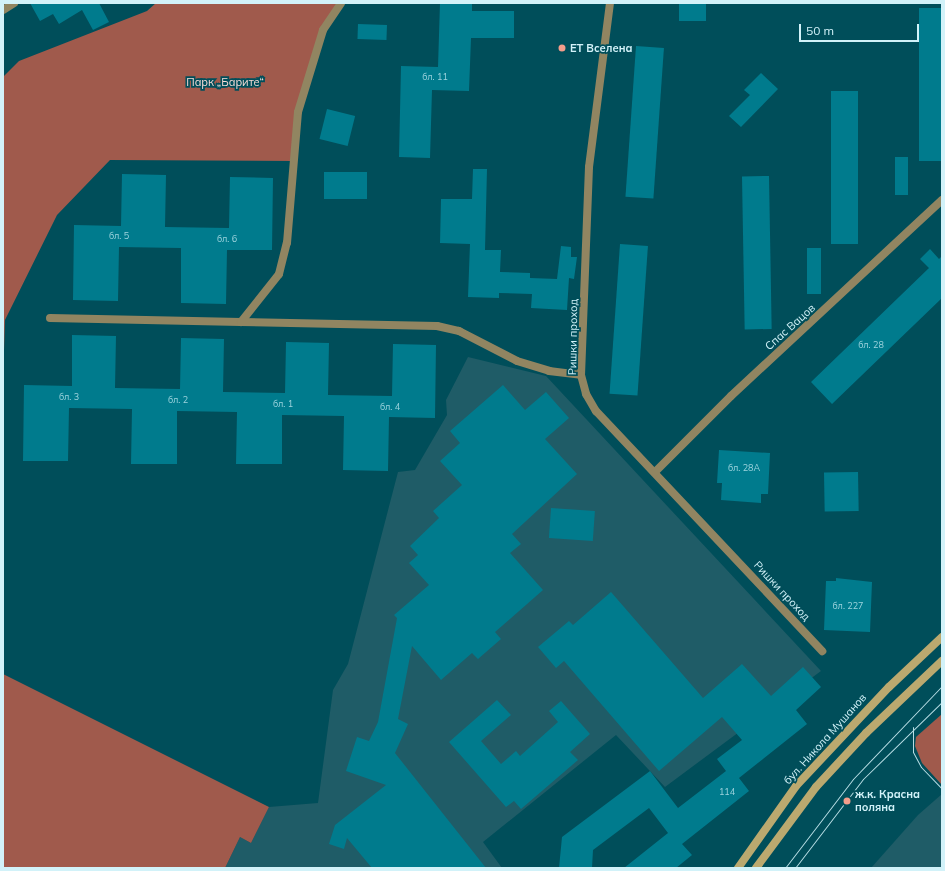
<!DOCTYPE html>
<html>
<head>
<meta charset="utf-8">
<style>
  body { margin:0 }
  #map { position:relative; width:945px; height:871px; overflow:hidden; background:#004e5a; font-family:Mulish,sans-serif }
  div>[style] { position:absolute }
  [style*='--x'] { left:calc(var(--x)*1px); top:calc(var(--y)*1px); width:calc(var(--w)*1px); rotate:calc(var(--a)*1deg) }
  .built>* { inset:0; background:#1f5c67 }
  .green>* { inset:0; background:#a05a4c }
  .building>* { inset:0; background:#007b8d; transform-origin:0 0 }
  .minor>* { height:8px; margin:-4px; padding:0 4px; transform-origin:4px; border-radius:4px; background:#918561 }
  .secondary>* { height:8px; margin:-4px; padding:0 4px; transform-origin:4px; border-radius:4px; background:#bba96f }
  .tram>* { height:1px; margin:-0.5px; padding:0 0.5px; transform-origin:0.5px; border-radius:0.5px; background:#b7dde4 }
  .dots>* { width:11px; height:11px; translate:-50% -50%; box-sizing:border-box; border:2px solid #004e5a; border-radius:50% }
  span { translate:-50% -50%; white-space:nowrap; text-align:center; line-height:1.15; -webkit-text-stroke:3.5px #004e5a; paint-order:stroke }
  .number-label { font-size:9px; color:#9ed4de }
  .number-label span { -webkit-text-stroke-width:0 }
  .poi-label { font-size:11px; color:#d2f2f9; font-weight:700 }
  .left { translate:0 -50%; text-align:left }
  .park-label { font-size:11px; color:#f7ddd7 }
  .street-label { font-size:11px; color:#d2f2f9 }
  .frame { position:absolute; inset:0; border:4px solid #d2f2f9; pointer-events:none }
  .scale { position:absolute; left:799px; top:24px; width:120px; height:18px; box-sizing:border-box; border:2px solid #d2f2f9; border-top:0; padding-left:5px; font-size:12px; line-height:14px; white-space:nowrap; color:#d2f2f9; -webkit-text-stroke:3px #004e5a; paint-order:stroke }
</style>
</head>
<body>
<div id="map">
  <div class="built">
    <div style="clip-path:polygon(468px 357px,546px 376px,821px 671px,665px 787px,616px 735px,483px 842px,502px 868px,225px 868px,240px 837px,251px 843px,269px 807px,318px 803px,333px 690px,348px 664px,398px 472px,415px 470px,447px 415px,446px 400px)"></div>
    <div style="clip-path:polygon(942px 794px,942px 868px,871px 868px,918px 815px)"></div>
  </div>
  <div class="green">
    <div style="clip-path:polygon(156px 3px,341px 3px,323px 30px,298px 112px,294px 161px,110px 160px,57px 215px,5px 320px,3px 381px,3px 77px,19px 61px,147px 11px)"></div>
    <div style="clip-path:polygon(3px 674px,269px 807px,251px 843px,240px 837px,225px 868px,3px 868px)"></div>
    <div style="clip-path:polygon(942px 714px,942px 785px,922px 763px,915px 746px,916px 737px)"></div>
  </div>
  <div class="building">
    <div style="clip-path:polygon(30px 3px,99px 3px,109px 22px,93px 30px,82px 10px,59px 24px,53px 14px,40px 21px)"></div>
    <div style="clip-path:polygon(440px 3px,472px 3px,472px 11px,514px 11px,514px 38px,471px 38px,469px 91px,432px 90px,430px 158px,399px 157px,401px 66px,438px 67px)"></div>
    <div style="left:679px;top:3px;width:27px;height:18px"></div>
    <div style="left:919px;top:8px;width:23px;height:153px"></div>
    <div style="left:358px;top:24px;width:29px;height:15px;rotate:2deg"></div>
    <div style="left:636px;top:46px;width:28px;height:151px;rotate:4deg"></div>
    <div style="clip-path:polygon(761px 73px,778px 89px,741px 127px,729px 116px,750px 95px,744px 90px)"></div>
    <div style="left:831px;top:91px;width:27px;height:153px"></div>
    <div style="left:327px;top:109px;width:29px;height:31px;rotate:14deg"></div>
    <div style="left:895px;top:157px;width:13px;height:38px"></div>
    <div style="clip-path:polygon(473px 169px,487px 169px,485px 250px,501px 250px,500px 272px,530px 273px,530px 278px,557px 279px,561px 246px,571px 247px,571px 257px,577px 257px,574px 279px,569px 278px,567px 310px,531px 308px,532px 294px,499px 293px,499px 298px,468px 297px,470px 244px,440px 243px,441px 199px,472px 199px)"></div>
    <div style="left:324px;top:172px;width:43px;height:27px"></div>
    <div style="clip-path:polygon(122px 174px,166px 175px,165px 227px,229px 228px,230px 177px,273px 178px,272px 250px,227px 250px,226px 304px,181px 303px,181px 248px,119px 247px,118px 301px,73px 300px,74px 225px,121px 226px)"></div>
    <div style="left:769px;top:176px;width:153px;height:27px;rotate:89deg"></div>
    <div style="left:620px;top:244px;width:28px;height:150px;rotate:4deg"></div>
    <div style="left:807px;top:248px;width:14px;height:46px"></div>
    <div style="clip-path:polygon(930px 249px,939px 259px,942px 256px,942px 298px,832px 404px,811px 382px,929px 268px,920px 259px)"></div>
    <div style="clip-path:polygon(72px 335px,116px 336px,115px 388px,180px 389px,181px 338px,224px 339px,223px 392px,285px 393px,286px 342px,329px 343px,328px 395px,392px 396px,393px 344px,436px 345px,435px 418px,389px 417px,388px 471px,343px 470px,344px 416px,282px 415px,282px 464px,236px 464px,237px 412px,177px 411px,177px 464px,131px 464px,132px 409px,69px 408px,68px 461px,23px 461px,24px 385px,72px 386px)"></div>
    <div style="clip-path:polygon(503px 385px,525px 410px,546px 392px,569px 418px,545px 439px,577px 474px,512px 534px,521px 544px,510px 553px,543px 590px,495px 632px,501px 639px,478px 659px,472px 653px,441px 680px,412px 646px,398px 719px,408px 724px,395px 753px,486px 868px,372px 868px,347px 838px,344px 849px,329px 844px,335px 825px,386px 785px,346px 771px,357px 737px,369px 741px,378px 722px,397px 618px,394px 615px,429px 585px,409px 563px,418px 555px,410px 546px,439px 518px,433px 511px,462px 485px,440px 461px,460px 443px,450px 431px)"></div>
    <div style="clip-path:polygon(719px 450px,770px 453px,768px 494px,761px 494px,761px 503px,721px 500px,722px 483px,717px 483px)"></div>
    <div style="left:858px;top:472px;width:39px;height:34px;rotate:89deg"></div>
    <div style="left:551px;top:508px;width:44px;height:30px;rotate:4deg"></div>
    <div style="clip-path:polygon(836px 578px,872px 582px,870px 632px,824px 630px,826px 581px,836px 581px)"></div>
    <div style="clip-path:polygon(611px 592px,703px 698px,742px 664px,771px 696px,803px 667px,821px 687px,796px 710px,807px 724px,739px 778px,749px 791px,682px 844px,692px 855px,676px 868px,624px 868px,668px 833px,649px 808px,593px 850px,592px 868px,559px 868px,562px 837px,650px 771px,678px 808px,726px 771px,717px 759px,742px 740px,722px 717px,659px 771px,564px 661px,556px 668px,538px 647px,569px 621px,573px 625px)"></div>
    <div style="clip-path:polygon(497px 700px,511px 715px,481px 741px,501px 764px,516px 751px,520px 756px,558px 722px,549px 711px,561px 701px,590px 734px,570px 752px,578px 760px,521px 809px,514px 801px,506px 807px,449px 742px)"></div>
  </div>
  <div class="minor">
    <div style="--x:610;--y:3;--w:165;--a:97.3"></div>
    <div style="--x:589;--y:167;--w:208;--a:92.2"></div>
    <div style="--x:581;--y:375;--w:20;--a:75"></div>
    <div style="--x:586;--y:394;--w:20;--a:60"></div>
    <div style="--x:596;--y:411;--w:330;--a:46.7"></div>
    <div style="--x:3;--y:10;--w:13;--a:-32"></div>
    <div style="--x:50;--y:318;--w:191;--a:1.2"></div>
    <div style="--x:241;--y:322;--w:61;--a:-51.6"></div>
    <div style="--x:279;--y:274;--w:32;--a:-76"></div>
    <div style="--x:287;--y:243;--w:131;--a:-85.2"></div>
    <div style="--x:298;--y:112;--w:86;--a:-73"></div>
    <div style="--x:323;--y:30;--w:32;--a:-56"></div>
    <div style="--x:241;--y:322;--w:196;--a:1.2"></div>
    <div style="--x:437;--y:326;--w:23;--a:13"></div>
    <div style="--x:459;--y:331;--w:65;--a:27.3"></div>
    <div style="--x:517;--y:361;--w:34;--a:17"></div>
    <div style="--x:549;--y:371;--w:32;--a:7"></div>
    <div style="--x:655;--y:472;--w:107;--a:-45"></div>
    <div style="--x:731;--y:396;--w:288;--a:-42.9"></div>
  </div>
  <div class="secondary">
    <div style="--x:738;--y:868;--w:100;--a:-54.7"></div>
    <div style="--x:796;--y:786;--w:136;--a:-46.8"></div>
    <div style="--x:889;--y:687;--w:73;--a:-43.3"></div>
    <div style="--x:756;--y:868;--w:101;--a:-53.5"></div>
    <div style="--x:816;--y:787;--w:74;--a:-47.2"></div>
    <div style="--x:866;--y:733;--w:105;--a:-43.5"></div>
  </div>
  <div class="tram">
    <div style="--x:913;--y:727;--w:25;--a:90"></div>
    <div style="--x:913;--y:752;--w:17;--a:62"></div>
    <div style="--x:921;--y:767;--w:30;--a:46"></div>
    <div style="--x:785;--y:868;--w:112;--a:-52.6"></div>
    <div style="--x:853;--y:779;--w:129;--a:-46.3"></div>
    <div style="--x:795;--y:868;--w:112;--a:-52.6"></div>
    <div style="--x:863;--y:779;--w:110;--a:-44.3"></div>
  </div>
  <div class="dots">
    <div style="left:562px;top:48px;background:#f49d8b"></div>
    <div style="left:847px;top:801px;background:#f49d8b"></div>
  </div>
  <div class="number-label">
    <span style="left:435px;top:77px">бл. 11</span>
    <span style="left:119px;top:236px">бл. 5</span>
    <span style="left:227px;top:239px">бл. 6</span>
    <span style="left:871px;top:345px">бл. 28</span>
    <span style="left:69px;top:397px">бл. 3</span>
    <span style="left:178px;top:400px">бл. 2</span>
    <span style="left:283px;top:404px">бл. 1</span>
    <span style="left:390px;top:407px">бл. 4</span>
    <span style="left:744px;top:468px">бл. 28А</span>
    <span style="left:848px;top:606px">бл. 227</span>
    <span style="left:727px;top:792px">114</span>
  </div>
  <div class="poi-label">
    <span class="left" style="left:570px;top:48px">ЕТ Вселена</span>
    <span class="left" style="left:855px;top:801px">ж.к. Красна<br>поляна</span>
  </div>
  <div class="park-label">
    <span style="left:225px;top:82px">Парк „Барите“</span>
  </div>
  <div class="street-label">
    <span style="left:790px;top:327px;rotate:-42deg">Спас Вацов</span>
    <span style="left:573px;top:337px;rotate:-89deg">Ришки проход</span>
    <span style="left:782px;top:591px;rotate:47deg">Ришки проход</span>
    <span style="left:825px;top:739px;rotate:-48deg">бул. Никола Мушанов</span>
  </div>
  <div class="frame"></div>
  <div class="scale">50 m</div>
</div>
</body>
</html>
